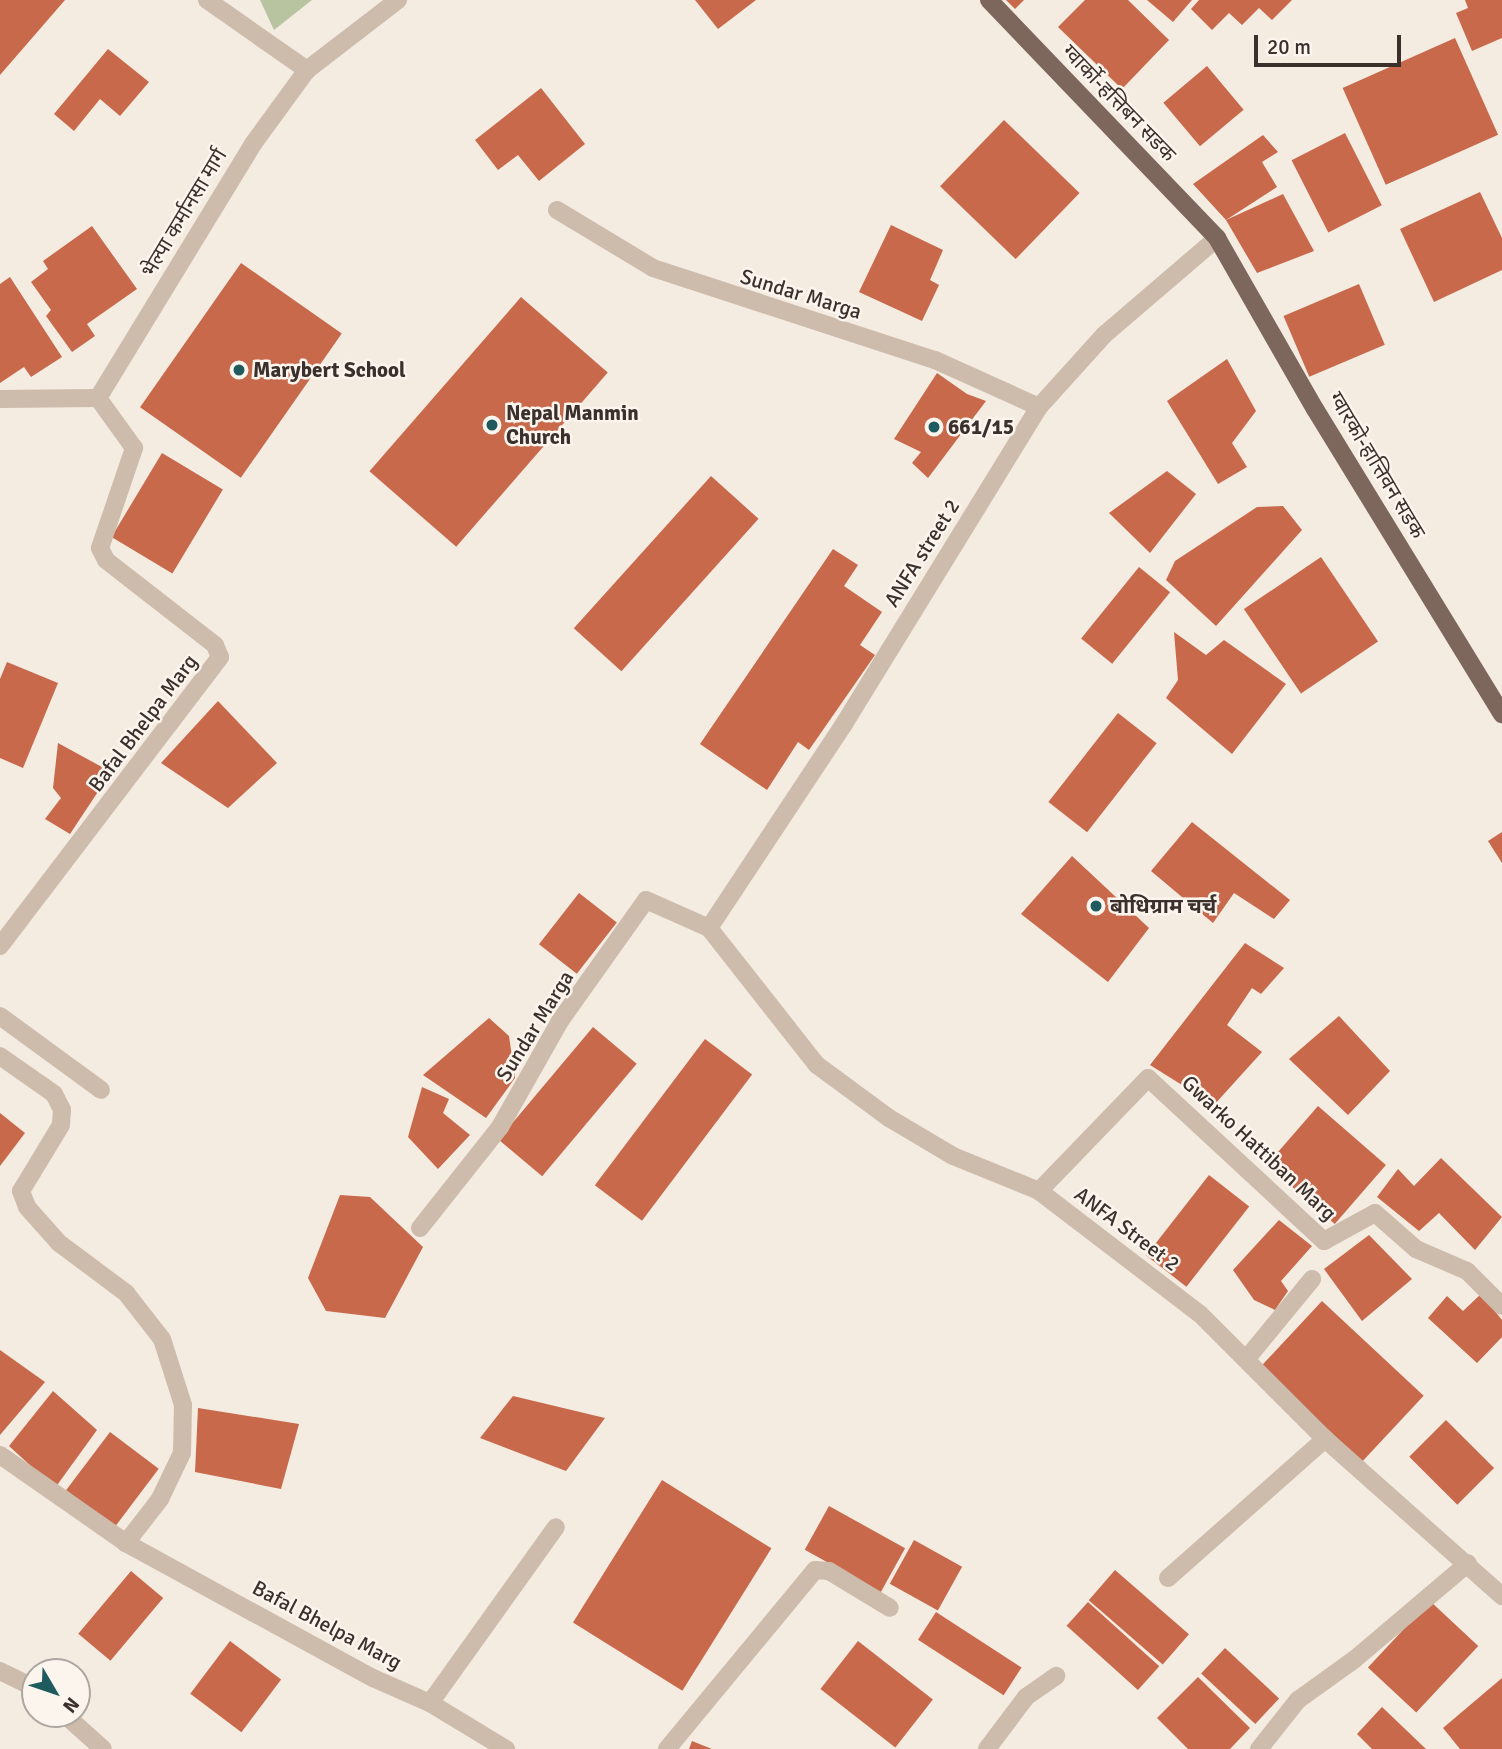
<!DOCTYPE html>
<html>
<head>
<meta charset="utf-8">
<style>
  body { margin:0 }
  #map { position:relative; width:1502px; height:1749px; overflow:hidden; background:#f4ebe1; font-family:Signika,"Noto Sans Devanagari",sans-serif }
  div>[style] { position:absolute }
  [style*='--x'] { left:calc(var(--x)*1px); top:calc(var(--y)*1px); width:calc(var(--w)*1px); rotate:calc(var(--a)*1deg) }
  .green>* { inset:0; background:#b8c4a0 }
  .building>* { inset:0; background:#c8694b; transform-origin:0 0 }
  .minor>* { height:18px; margin:-9px; padding:0 9px; transform-origin:9px; border-radius:9px; background:#cdbbac }
  .major>* { height:18px; margin:-9px; padding:0 9px; transform-origin:9px; border-radius:9px; background:#7d675c }
  .dots>* { width:19px; height:19px; translate:-50% -50%; box-sizing:border-box; border:4px solid #fbf5ee; border-radius:50% }
  span { translate:-50% -50%; white-space:nowrap; text-align:center; line-height:1.15; -webkit-text-stroke:5px #fbf5ee; paint-order:stroke }
  .street-label { font-size:21px; color:#3b302b }
  .poi-label { font-size:21px; color:#3b302b; font-weight:700 }
  .left { translate:0 -50%; text-align:left }
  .north { position:absolute; left:21px; top:1658px; width:70px; height:70px; box-sizing:border-box; background:#fbf5ee; border:2px solid #aea6a0; border-radius:50%; rotate:129deg; font-size:19px; font-weight:700; line-height:28px; text-align:center; color:#3b302b }
  .north::after { content:''; display:block; margin:auto; width:24px; height:32px; background:#1f5a5e; clip-path:polygon(50% 0,100% 100%,50% 72%,0 100%) }
  .scale { position:absolute; left:1254px; top:35px; width:147px; height:32px; box-sizing:border-box; border:4px solid #3b302b; border-top:0; padding-left:9px; font-size:21px; line-height:24px; white-space:nowrap; color:#3b302b; -webkit-text-stroke:5px #fbf5ee; paint-order:stroke }
</style>
</head>
<body>
<div id="map">
  <div class="green">
    <div style="clip-path:polygon(260px 0,312px 0,274px 30px)"></div>
  </div>
  <div class="building">
    <div style="clip-path:polygon(0 0,65px 0,0 75px)"></div>
    <div style="clip-path:polygon(695px 0,756px 0,718px 29px)"></div>
    <div style="clip-path:polygon(1006px 0,1024px 0,1015px 9px)"></div>
    <div style="clip-path:polygon(1085px 0,1128px 0,1169px 40px,1122px 89px,1058px 27px)"></div>
    <div style="clip-path:polygon(1147px 0,1192px 0,1173px 22px)"></div>
    <div style="clip-path:polygon(1199px 0,1292px 0,1272px 20px,1259px 8px,1242px 25px,1229px 13px,1212px 30px,1191px 9px)"></div>
    <div style="clip-path:polygon(1465px 0,1502px 0,1502px 38px,1472px 51px,1456px 13px,1468px 8px)"></div>
    <div style="left:1455px;top:38px;width:106px;height:123px;rotate:66deg"></div>
    <div style="clip-path:polygon(108px 49px,149px 82px,120px 116px,100px 99px,74px 131px,54px 114px)"></div>
    <div style="left:1207px;top:66px;width:57px;height:57px;rotate:50deg"></div>
    <div style="clip-path:polygon(541px 88px,585px 144px,539px 181px,518px 155px,498px 170px,475px 140px)"></div>
    <div style="left:1004px;top:120px;width:105px;height:92px;rotate:44deg"></div>
    <div style="left:1345px;top:133px;width:81px;height:60px;rotate:63deg"></div>
    <div style="clip-path:polygon(1263px 135px,1278px 152px,1262px 162px,1277px 187px,1226px 220px,1193px 184px)"></div>
    <div style="clip-path:polygon(1480px 192px,1502px 238px,1502px 270px,1434px 302px,1400px 229px)"></div>
    <div style="clip-path:polygon(1283px 194px,1314px 251px,1257px 273px,1226px 220px)"></div>
    <div style="clip-path:polygon(891px 225px,943px 250px,930px 280px,939px 285px,922px 321px,859px 292px)"></div>
    <div style="clip-path:polygon(92px 226px,137px 289px,87px 324px,95px 336px,72px 352px,46px 316px,51px 310px,31px 282px,48px 269px,43px 261px)"></div>
    <div style="left:241px;top:263px;width:123px;height:176px;rotate:35deg"></div>
    <div style="clip-path:polygon(10px 277px,62px 357px,31px 377px,24px 367px,0 383px,0 284px)"></div>
    <div style="left:1359px;top:284px;width:66px;height:82px;rotate:67deg"></div>
    <div style="left:521px;top:297px;width:115px;height:231px;rotate:41deg"></div>
    <div style="clip-path:polygon(1227px 359px,1256px 411px,1232px 443px,1247px 467px,1218px 484px,1167px 401px)"></div>
    <div style="clip-path:polygon(937px 373px,967px 394px,986px 401px,928px 478px,912px 463px,921px 452px,894px 439px)"></div>
    <div style="left:162px;top:453px;width:71px;height:98px;rotate:31deg"></div>
    <div style="clip-path:polygon(1167px 471px,1196px 494px,1150px 553px,1109px 513px)"></div>
    <div style="left:711px;top:476px;width:64px;height:205px;rotate:42deg"></div>
    <div style="clip-path:polygon(1283px 506px,1302px 530px,1216px 626px,1166px 580px,1175px 561px,1257px 507px)"></div>
    <div style="clip-path:polygon(833px 549px,858px 565px,844px 586px,882px 612px,860px 645px,875px 655px,809px 750px,798px 742px,767px 790px,700px 744px)"></div>
    <div style="left:1321px;top:557px;width:102px;height:93px;rotate:56deg"></div>
    <div style="left:1139px;top:567px;width:40px;height:92px;rotate:39deg"></div>
    <div style="clip-path:polygon(1174px 632px,1206px 655px,1224px 640px,1286px 684px,1232px 754px,1166px 698px,1178px 680px)"></div>
    <div style="clip-path:polygon(7px 662px,58px 683px,23px 768px,0 758px,0 679px)"></div>
    <div style="clip-path:polygon(218px 701px,277px 763px,228px 808px,161px 763px)"></div>
    <div style="left:1118px;top:713px;width:49px;height:113px;rotate:38deg"></div>
    <div style="clip-path:polygon(58px 743px,111px 772px,70px 834px,45px 819px,61px 798px,53px 788px)"></div>
    <div style="clip-path:polygon(1192px 822px,1290px 900px,1274px 919px,1234px 893px,1213px 923px,1151px 871px)"></div>
    <div style="clip-path:polygon(1502px 832px,1502px 863px,1488px 841px)"></div>
    <div style="clip-path:polygon(1072px 856px,1149px 928px,1108px 982px,1021px 914px)"></div>
    <div style="left:579px;top:893px;width:48px;height:65px;rotate:38deg"></div>
    <div style="clip-path:polygon(1245px 943px,1284px 968px,1261px 994px,1252px 988px,1227px 1025px,1262px 1052px,1214px 1105px,1150px 1065px)"></div>
    <div style="clip-path:polygon(1339px 1016px,1390px 1071px,1348px 1115px,1289px 1059px)"></div>
    <div style="clip-path:polygon(489px 1018px,509px 1036px,515px 1078px,486px 1118px,423px 1075px)"></div>
    <div style="left:593px;top:1027px;width:57px;height:147px;rotate:40deg"></div>
    <div style="left:705px;top:1039px;width:59px;height:183px;rotate:37deg"></div>
    <div style="clip-path:polygon(422px 1087px,449px 1099px,443px 1113px,470px 1135px,438px 1169px,408px 1137px)"></div>
    <div style="left:1318px;top:1106px;width:90px;height:78px;rotate:41deg"></div>
    <div style="clip-path:polygon(0 1113px,25px 1133px,0 1166px)"></div>
    <div style="clip-path:polygon(1441px 1158px,1502px 1217px,1475px 1250px,1439px 1213px,1419px 1231px,1377px 1197px,1398px 1169px,1414px 1186px)"></div>
    <div style="left:1209px;top:1175px;width:51px;height:102px;rotate:38deg"></div>
    <div style="clip-path:polygon(340px 1195px,370px 1197px,423px 1247px,385px 1318px,326px 1311px,308px 1278px)"></div>
    <div style="clip-path:polygon(1279px 1220px,1312px 1246px,1281px 1281px,1288px 1291px,1275px 1310px,1254px 1300px,1233px 1270px)"></div>
    <div style="clip-path:polygon(1369px 1235px,1412px 1279px,1362px 1321px,1324px 1269px)"></div>
    <div style="clip-path:polygon(1481px 1294px,1502px 1320px,1502px 1337px,1477px 1363px,1428px 1318px,1447px 1296px,1463px 1311px)"></div>
    <div style="left:1322px;top:1301px;width:139px;height:90px;rotate:43deg"></div>
    <div style="clip-path:polygon(0 1350px,45px 1382px,0 1435px)"></div>
    <div style="clip-path:polygon(53px 1391px,97px 1430px,55px 1488px,9px 1446px)"></div>
    <div style="clip-path:polygon(513px 1396px,605px 1418px,566px 1471px,480px 1438px)"></div>
    <div style="clip-path:polygon(198px 1408px,299px 1424px,281px 1489px,195px 1472px)"></div>
    <div style="left:1446px;top:1420px;width:68px;height:52px;rotate:45deg"></div>
    <div style="left:110px;top:1432px;width:61px;height:73px;rotate:37deg"></div>
    <div style="left:662px;top:1480px;width:129px;height:168px;rotate:32deg"></div>
    <div style="left:829px;top:1506px;width:87px;height:50px;rotate:29deg"></div>
    <div style="left:914px;top:1540px;width:55px;height:50px;rotate:29deg"></div>
    <div style="left:1115px;top:1570px;width:98px;height:40px;rotate:41deg"></div>
    <div style="left:131px;top:1571px;width:42px;height:82px;rotate:40deg"></div>
    <div style="left:1430px;top:1601px;width:66px;height:91px;rotate:43deg"></div>
    <div style="left:1088px;top:1602px;width:96px;height:32px;rotate:42deg"></div>
    <div style="left:936px;top:1612px;width:102px;height:33px;rotate:33deg"></div>
    <div style="left:230px;top:1641px;width:64px;height:66px;rotate:37deg"></div>
    <div style="left:858px;top:1641px;width:95px;height:61px;rotate:38deg"></div>
    <div style="left:1225px;top:1648px;width:74px;height:35px;rotate:43deg"></div>
    <div style="clip-path:polygon(1198px 1677px,1250px 1728px,1230px 1749px,1188px 1749px,1157px 1718px)"></div>
    <div style="clip-path:polygon(1502px 1678px,1502px 1749px,1460px 1749px,1443px 1728px)"></div>
    <div style="clip-path:polygon(1382px 1707px,1426px 1749px,1372px 1749px,1357px 1734px)"></div>
    <div style="clip-path:polygon(692px 1741px,712px 1749px,689px 1749px)"></div>
  </div>
  <div class="minor">
    <div style="--x:207;--y:0;--w:122;--a:35"></div>
    <div style="--x:557;--y:210;--w:112;--a:31.1"></div>
    <div style="--x:653;--y:268;--w:297;--a:18.1"></div>
    <div style="--x:935;--y:360;--w:114;--a:24.3"></div>
    <div style="--x:0;--y:399;--w:98;--a:-0.6"></div>
    <div style="--x:98;--y:398;--w:298;--a:-58.6"></div>
    <div style="--x:253;--y:144;--w:92;--a:-53.9"></div>
    <div style="--x:307;--y:70;--w:115;--a:-37.6"></div>
    <div style="--x:709;--y:928;--w:245;--a:-56.5"></div>
    <div style="--x:844;--y:724;--w:372;--a:-58.4"></div>
    <div style="--x:1039;--y:407;--w:97;--a:-47.9"></div>
    <div style="--x:1104;--y:335;--w:149;--a:-40.6"></div>
    <div style="--x:0;--y:946;--w:363;--a:-52.7"></div>
    <div style="--x:220;--y:657;--w:13;--a:-113"></div>
    <div style="--x:215;--y:645;--w:138;--a:-142.1"></div>
    <div style="--x:106;--y:560;--w:13;--a:-117"></div>
    <div style="--x:100;--y:548;--w:106;--a:-71.2"></div>
    <div style="--x:134;--y:448;--w:62;--a:-125.8"></div>
    <div style="--x:0;--y:1016;--w:125;--a:36.2"></div>
    <div style="--x:0;--y:1056;--w:66;--a:35.1"></div>
    <div style="--x:54;--y:1094;--w:18;--a:63"></div>
    <div style="--x:62;--y:1110;--w:15;--a:94"></div>
    <div style="--x:61;--y:1125;--w:77;--a:121.2"></div>
    <div style="--x:21;--y:1191;--w:17;--a:69"></div>
    <div style="--x:27;--y:1207;--w:48;--a:48.4"></div>
    <div style="--x:59;--y:1243;--w:84;--a:36.7"></div>
    <div style="--x:126;--y:1293;--w:58;--a:52"></div>
    <div style="--x:162;--y:1339;--w:69;--a:72.3"></div>
    <div style="--x:183;--y:1405;--w:48;--a:91.2"></div>
    <div style="--x:182;--y:1453;--w:51;--a:115.6"></div>
    <div style="--x:160;--y:1499;--w:56;--a:127.7"></div>
    <div style="--x:126;--y:1543;--w:281;--a:28.7"></div>
    <div style="--x:373;--y:1678;--w:62;--a:23.7"></div>
    <div style="--x:430;--y:1703;--w:89;--a:31.2"></div>
    <div style="--x:1039;--y:1191;--w:157;--a:-46"></div>
    <div style="--x:1148;--y:1078;--w:240;--a:42.8"></div>
    <div style="--x:1324;--y:1241;--w:58;--a:-28.8"></div>
    <div style="--x:1375;--y:1213;--w:55;--a:41.3"></div>
    <div style="--x:1416;--y:1249;--w:56;--a:23.3"></div>
    <div style="--x:1467;--y:1271;--w:49;--a:45"></div>
    <div style="--x:420;--y:1228;--w:129;--a:-51.6"></div>
    <div style="--x:500;--y:1127;--w:122;--a:-60.5"></div>
    <div style="--x:560;--y:1021;--w:148;--a:-54.6"></div>
    <div style="--x:646;--y:900;--w:69;--a:24"></div>
    <div style="--x:709;--y:928;--w:174;--a:51.8"></div>
    <div style="--x:817;--y:1065;--w:89;--a:36.4"></div>
    <div style="--x:889;--y:1118;--w:74;--a:30.7"></div>
    <div style="--x:953;--y:1156;--w:93;--a:22.1"></div>
    <div style="--x:1039;--y:1191;--w:203;--a:37.4"></div>
    <div style="--x:1200;--y:1314;--w:177;--a:45"></div>
    <div style="--x:1325;--y:1439;--w:237;--a:41.6"></div>
    <div style="--x:1248;--y:1357;--w:101;--a:-50.6"></div>
    <div style="--x:0;--y:1455;--w:154;--a:34.9"></div>
    <div style="--x:1168;--y:1578;--w:210;--a:-41.5"></div>
    <div style="--x:0;--y:1671;--w:39;--a:26"></div>
    <div style="--x:430;--y:1703;--w:216;--a:-54.4"></div>
    <div style="--x:64;--y:1714;--w:52;--a:41.9"></div>
    <div style="--x:667;--y:1749;--w:232;--a:-50.4"></div>
    <div style="--x:815;--y:1570;--w:14;--a:4"></div>
    <div style="--x:829;--y:1571;--w:71;--a:31.2"></div>
    <div style="--x:987;--y:1749;--w:65;--a:-53.1"></div>
    <div style="--x:1026;--y:1697;--w:37;--a:-35"></div>
    <div style="--x:1259;--y:1749;--w:63;--a:-51.5"></div>
    <div style="--x:1298;--y:1700;--w:70;--a:-35.7"></div>
    <div style="--x:1355;--y:1659;--w:148;--a:-40.3"></div>
  </div>
  <div class="major">
    <div style="--x:989;--y:0;--w:330;--a:46.2"></div>
    <div style="--x:1217;--y:238;--w:197;--a:60.2"></div>
    <div style="--x:1315;--y:409;--w:358;--a:58.5"></div>
  </div>
  <div class="dots">
    <div style="left:239px;top:370px;background:#1f5a5e"></div>
    <div style="left:492px;top:425px;background:#1f5a5e"></div>
    <div style="left:934px;top:427px;background:#1f5a5e"></div>
    <div style="left:1096px;top:906px;background:#1f5a5e"></div>
  </div>
  <div class="street-label">
    <span style="left:1119px;top:103px;rotate:46deg">ग्वार्को-हत्तिबन सडक</span>
    <span style="left:184px;top:213px;rotate:-59deg">भेल्पा कर्मानसा मार्ग</span>
    <span style="left:801px;top:294px;rotate:17deg">Sundar Marga</span>
    <span style="left:1377px;top:465px;rotate:59deg">ग्वारको-हात्तिवन सडक</span>
    <span style="left:922px;top:553px;rotate:-58deg">ANFA street 2</span>
    <span style="left:143px;top:723px;rotate:-53deg">Bafal Bhelpa Marg</span>
    <span style="left:535px;top:1026px;rotate:-58deg">Sundar Marga</span>
    <span style="left:1259px;top:1148px;rotate:43deg">Gwarko Hattiban Marg</span>
    <span style="left:1127px;top:1229px;rotate:37deg">ANFA Street 2</span>
    <span style="left:327px;top:1625px;rotate:28deg">Bafal Bhelpa Marg</span>
  </div>
  <div class="poi-label">
    <span class="left" style="left:253px;top:370px">Marybert School</span>
    <span class="left" style="left:506px;top:425px">Nepal Manmin<br>Church</span>
    <span class="left" style="left:948px;top:427px">661/15</span>
    <span class="left" style="left:1110px;top:906px">बोधिग्राम चर्च</span>
  </div>
  <div class="north">N</div>
  <div class="scale">20 m</div>
</div>
</body>
</html>
